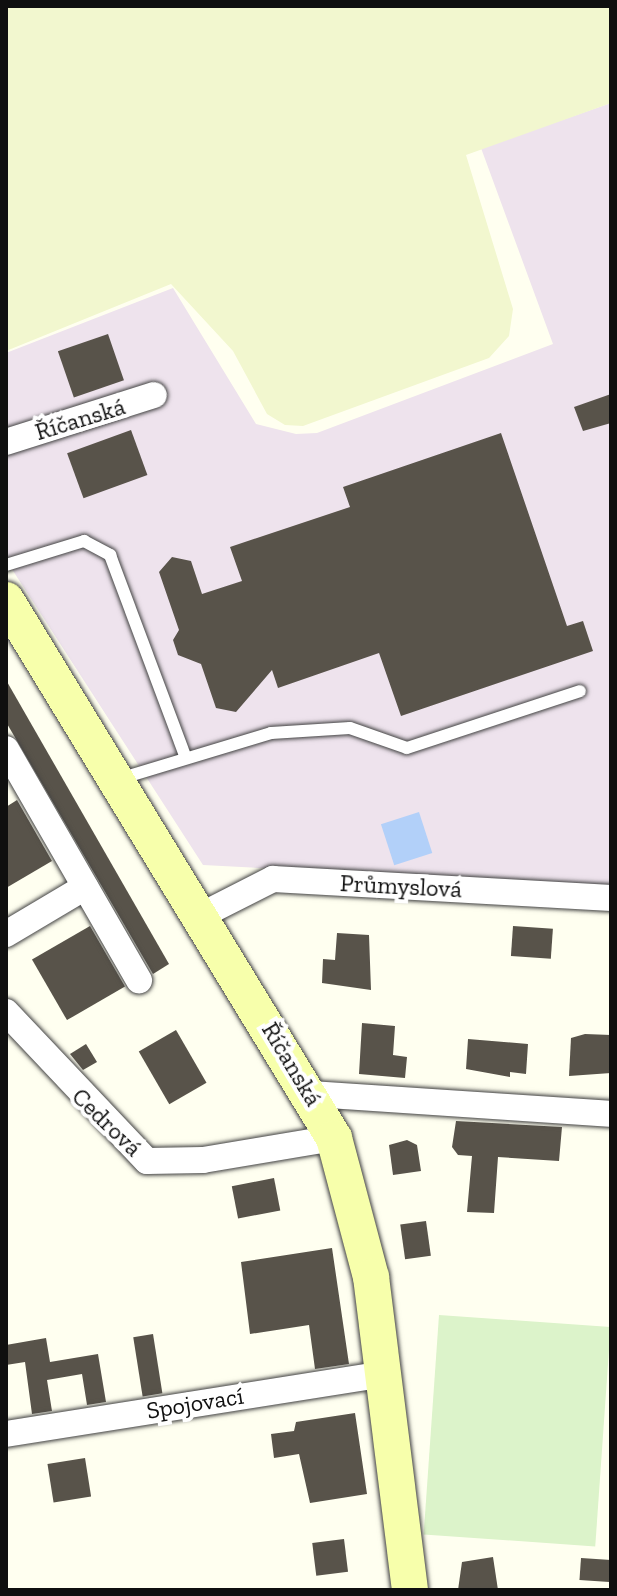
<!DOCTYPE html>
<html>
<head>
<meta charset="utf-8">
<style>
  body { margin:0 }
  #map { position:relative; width:617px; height:1596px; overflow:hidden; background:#fffff0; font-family:"Zilla Slab",serif }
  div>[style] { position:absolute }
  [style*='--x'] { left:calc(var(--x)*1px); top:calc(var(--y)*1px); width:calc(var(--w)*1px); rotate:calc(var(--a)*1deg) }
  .industrial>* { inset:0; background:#eee3ed }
  .farmland>* { inset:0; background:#f2f7cf }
  .pitch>* { inset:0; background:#dcf3ca; transform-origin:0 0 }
  .water>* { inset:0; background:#b2d0f9; transform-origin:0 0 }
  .building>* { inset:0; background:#58534a; transform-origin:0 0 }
  .roads { filter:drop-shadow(0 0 2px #424242) drop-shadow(0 0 2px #424242) }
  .service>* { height:12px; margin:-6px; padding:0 6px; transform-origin:6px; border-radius:6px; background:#fff }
  .minor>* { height:26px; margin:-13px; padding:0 13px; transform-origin:13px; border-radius:13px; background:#fff }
  .secondary>* { height:36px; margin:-18px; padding:0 18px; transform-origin:18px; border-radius:18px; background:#f7ffab }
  span { translate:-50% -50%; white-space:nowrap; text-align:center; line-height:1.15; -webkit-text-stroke:8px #fff; paint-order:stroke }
  .street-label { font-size:24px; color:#0f0f0f }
  .frame { position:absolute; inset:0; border:8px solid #0f0f0f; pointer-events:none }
</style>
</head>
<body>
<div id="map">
  <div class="industrial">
    <div style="clip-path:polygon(611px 103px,611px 887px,203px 865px,6px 560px,6px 353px,173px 288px,256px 424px,296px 434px,317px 433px,553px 344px,481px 148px)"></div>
  </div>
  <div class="farmland">
    <div style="clip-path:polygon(6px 6px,611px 6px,611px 103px,466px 155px,513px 309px,509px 336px,489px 358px,303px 426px,285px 425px,267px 414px,233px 351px,171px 284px,6px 351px)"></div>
  </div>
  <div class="pitch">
    <div style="left:439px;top:1315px;width:172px;height:220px;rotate:4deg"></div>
  </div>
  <div class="water">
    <div style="left:419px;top:812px;width:43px;height:40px;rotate:72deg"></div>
  </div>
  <div class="building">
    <div style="left:108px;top:334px;width:49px;height:53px;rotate:71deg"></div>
    <div style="clip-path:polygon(611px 394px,611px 423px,583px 431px,574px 407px)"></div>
    <div style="left:131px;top:430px;width:48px;height:68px;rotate:70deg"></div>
    <div style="clip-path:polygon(501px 433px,567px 626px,583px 621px,593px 651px,401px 716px,379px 653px,278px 688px,272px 670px,236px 712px,216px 708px,201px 664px,178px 655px,173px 640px,179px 630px,159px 572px,172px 557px,191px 561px,202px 594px,242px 581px,230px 547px,350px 507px,343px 487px)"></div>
    <div style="clip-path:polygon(6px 680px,169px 964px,153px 974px,6px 722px)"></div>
    <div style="clip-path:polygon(17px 800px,52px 861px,6px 888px,6px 807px)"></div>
    <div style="left:90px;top:926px;width:70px;height:67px;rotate:60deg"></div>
    <div style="left:513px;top:926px;width:40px;height:30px;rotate:4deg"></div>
    <div style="clip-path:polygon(337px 933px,369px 935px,371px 990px,322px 983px,323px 959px,335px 960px)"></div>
    <div style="clip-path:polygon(362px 1023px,395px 1026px,393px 1055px,407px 1057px,405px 1078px,359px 1074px)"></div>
    <div style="left:176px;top:1030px;width:61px;height:43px;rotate:60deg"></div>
    <div style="clip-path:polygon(585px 1034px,611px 1035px,611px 1073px,569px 1076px,571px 1038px)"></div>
    <div style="clip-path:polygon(468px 1039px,528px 1044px,526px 1074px,510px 1072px,510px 1077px,466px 1069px)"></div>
    <div style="clip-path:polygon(86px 1044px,97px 1062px,83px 1070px,70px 1054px)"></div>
    <div style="clip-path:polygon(456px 1121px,562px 1127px,559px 1161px,498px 1157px,494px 1213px,467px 1212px,472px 1156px,458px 1155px,452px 1147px)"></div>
    <div style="clip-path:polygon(407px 1140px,417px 1145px,421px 1171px,393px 1175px,389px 1145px)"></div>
    <div style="left:274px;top:1178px;width:33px;height:43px;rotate:79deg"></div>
    <div style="left:426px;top:1221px;width:35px;height:26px;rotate:82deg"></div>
    <div style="clip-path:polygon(332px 1248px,349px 1364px,315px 1369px,309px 1325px,250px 1334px,241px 1262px)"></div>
    <div style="left:153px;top:1334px;width:60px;height:20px;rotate:81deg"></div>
    <div style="clip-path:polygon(46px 1338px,50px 1362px,98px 1354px,106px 1402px,87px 1405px,82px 1374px,47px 1380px,52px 1411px,32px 1414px,25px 1362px,6px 1365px,6px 1345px)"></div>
    <div style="clip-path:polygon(355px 1413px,367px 1494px,310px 1503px,299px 1454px,274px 1458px,271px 1434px,294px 1431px,296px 1422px)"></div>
    <div style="left:85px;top:1458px;width:39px;height:38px;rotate:81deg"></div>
    <div style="left:344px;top:1539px;width:33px;height:32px;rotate:83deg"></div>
    <div style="clip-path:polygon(493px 1557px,498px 1590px,458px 1590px,462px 1562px)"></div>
    <div style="left:581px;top:1558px;width:30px;height:22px;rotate:4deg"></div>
  </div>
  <div class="roads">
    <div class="service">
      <div style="--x:6;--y:565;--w:82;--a:-17.1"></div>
      <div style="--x:84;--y:541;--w:30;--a:28"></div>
      <div style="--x:110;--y:555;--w:215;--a:69.5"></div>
      <div style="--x:119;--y:779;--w:159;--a:-16.8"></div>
      <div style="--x:271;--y:733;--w:79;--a:-3.6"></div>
      <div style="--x:350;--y:728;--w:60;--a:19.3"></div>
      <div style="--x:407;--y:748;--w:182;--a:-18.2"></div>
    </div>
    <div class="minor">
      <div style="--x:6;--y:442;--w:155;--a:-17.6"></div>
      <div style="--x:6;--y:749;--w:267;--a:60.1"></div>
      <div style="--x:200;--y:916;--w:82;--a:-26.9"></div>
      <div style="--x:273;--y:879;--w:339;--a:3.2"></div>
      <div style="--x:6;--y:934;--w:92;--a:-30.7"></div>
      <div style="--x:6;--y:1012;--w:205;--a:46.6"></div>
      <div style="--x:147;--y:1161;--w:56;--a:-1"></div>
      <div style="--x:203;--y:1160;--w:133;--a:-9.5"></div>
      <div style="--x:312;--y:1094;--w:300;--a:3.8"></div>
      <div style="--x:6;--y:1434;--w:384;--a:-9"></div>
    </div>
    <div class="secondary">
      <div style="--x:6;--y:600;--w:630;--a:58.63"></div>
      <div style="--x:334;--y:1138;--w:144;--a:75.1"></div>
      <div style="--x:371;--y:1277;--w:315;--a:82.9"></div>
    </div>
  </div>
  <div class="street-label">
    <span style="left:80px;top:419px;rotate:-17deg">Říčanská</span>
    <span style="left:401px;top:886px;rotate:3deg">Průmyslová</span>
    <span style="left:292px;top:1064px;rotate:59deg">Říčanská</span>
    <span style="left:107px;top:1122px;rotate:44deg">Cedrová</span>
    <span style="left:195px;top:1403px;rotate:-9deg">Spojovací</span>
  </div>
  <div class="frame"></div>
</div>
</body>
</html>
